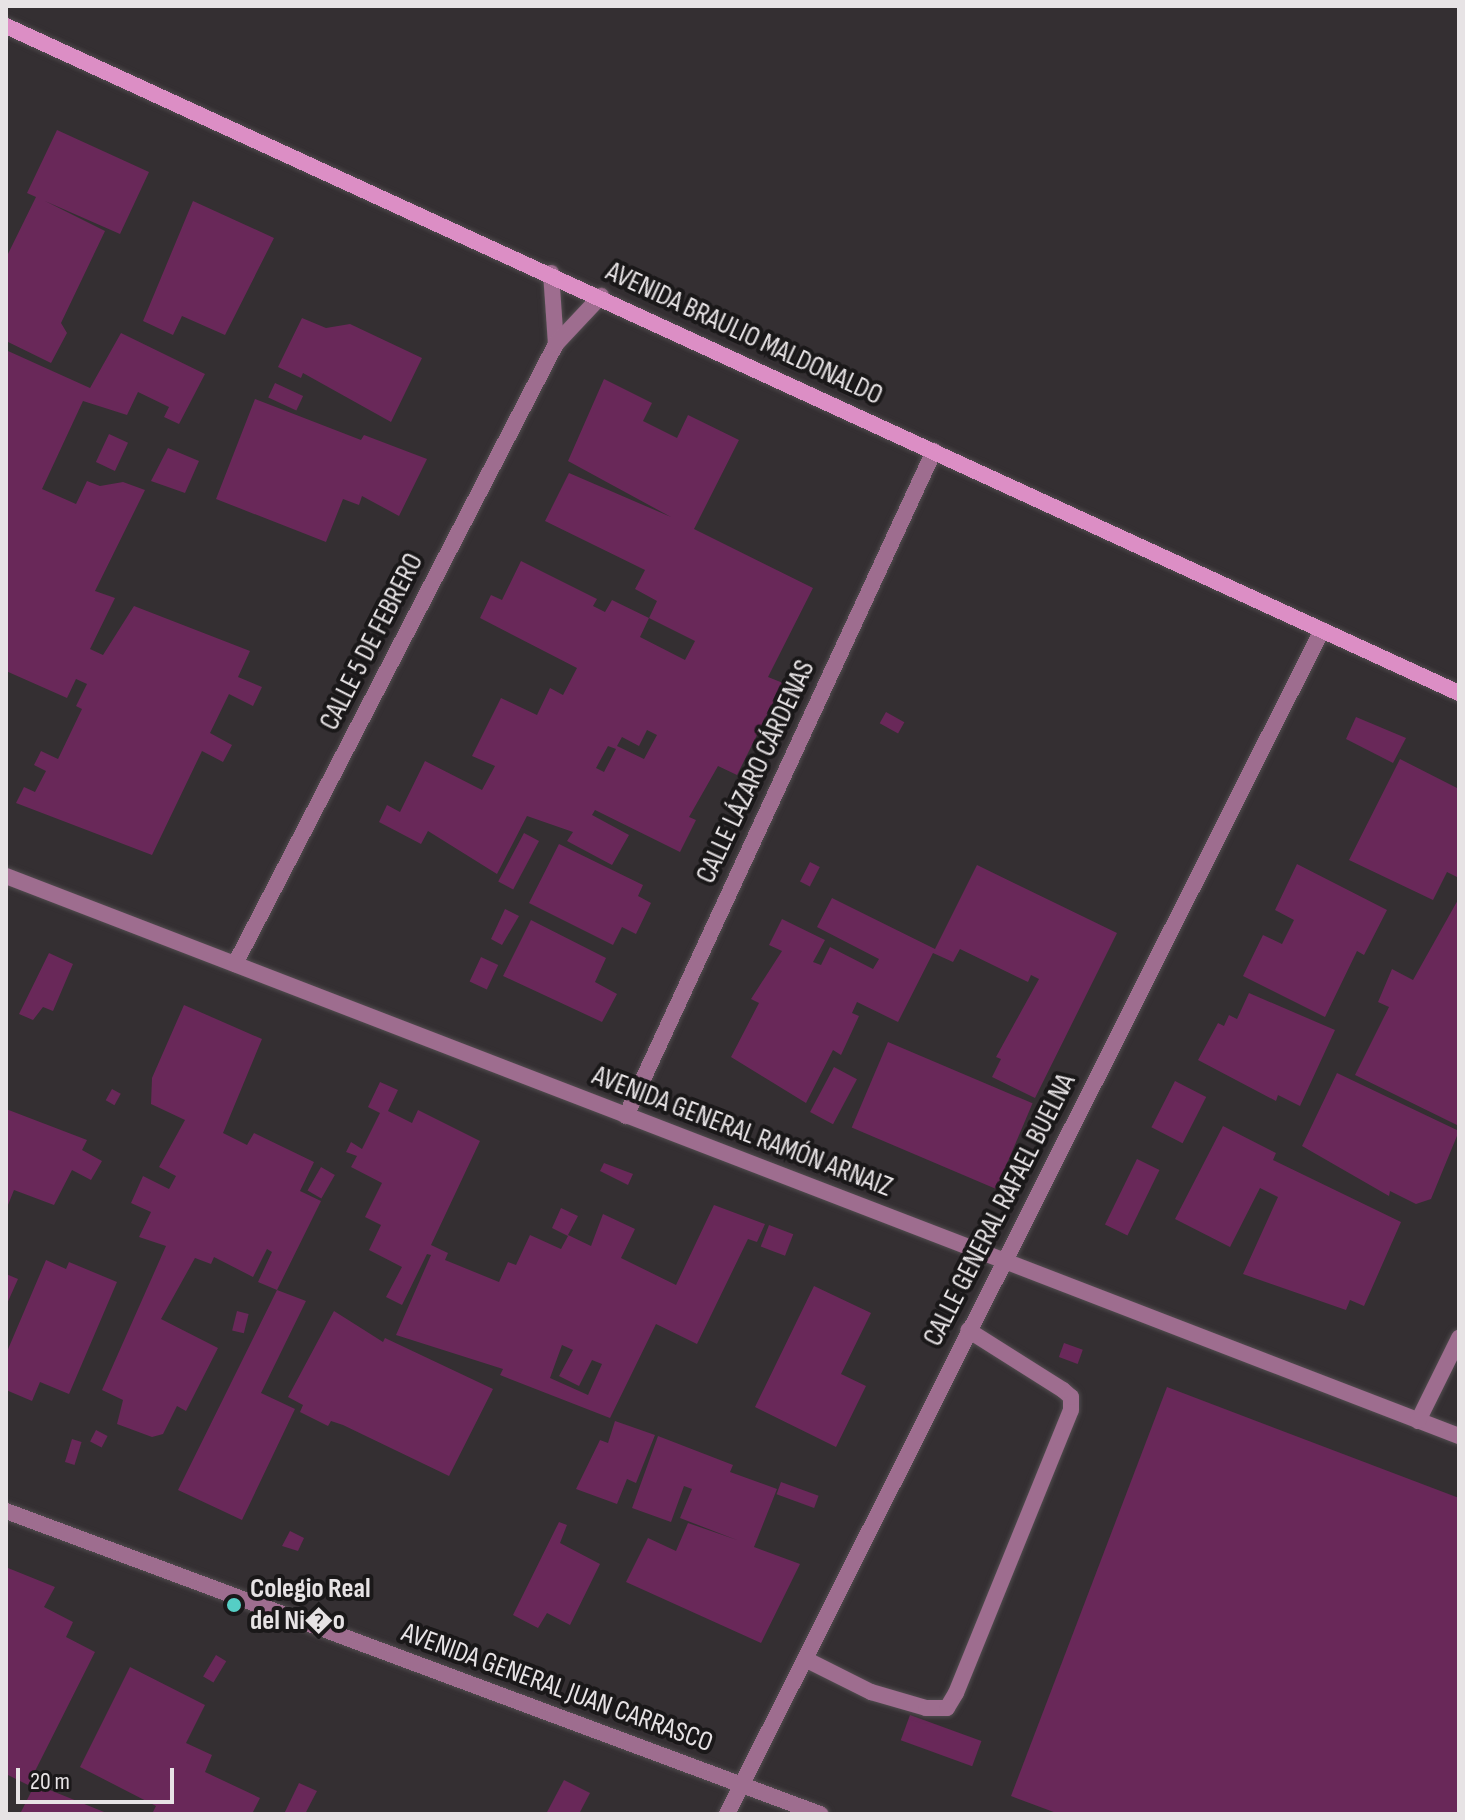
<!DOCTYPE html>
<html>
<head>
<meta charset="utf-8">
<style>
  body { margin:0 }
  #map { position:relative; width:1465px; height:1820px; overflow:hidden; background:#342f32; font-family:"Sofia Sans Condensed",sans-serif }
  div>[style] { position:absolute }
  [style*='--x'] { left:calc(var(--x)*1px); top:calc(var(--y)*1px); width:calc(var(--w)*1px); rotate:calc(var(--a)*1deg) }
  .building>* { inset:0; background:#692859; transform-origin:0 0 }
  .roads { filter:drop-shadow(0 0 2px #514c4f) drop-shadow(0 0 2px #514c4f) }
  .lane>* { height:16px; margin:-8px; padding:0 8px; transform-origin:8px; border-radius:8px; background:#9e6d8f }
  .street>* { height:16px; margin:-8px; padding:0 8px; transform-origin:8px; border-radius:8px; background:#9e6d8f }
  .secondary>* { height:16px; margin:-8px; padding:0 8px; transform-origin:8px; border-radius:8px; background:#dc8ec5 }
  .dots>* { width:22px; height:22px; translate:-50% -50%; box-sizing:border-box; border:4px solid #1a1819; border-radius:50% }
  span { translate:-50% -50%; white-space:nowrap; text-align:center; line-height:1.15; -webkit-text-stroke:8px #1a1819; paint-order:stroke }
  .street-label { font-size:28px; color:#e7e3e5 }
  .poi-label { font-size:28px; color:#e7e3e5; font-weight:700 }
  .left { translate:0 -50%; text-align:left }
  .frame { position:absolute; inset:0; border:8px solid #e7e3e5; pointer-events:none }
  .scale { position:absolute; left:16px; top:1768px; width:158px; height:36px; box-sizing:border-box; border:4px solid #e7e3e5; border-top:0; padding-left:10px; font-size:24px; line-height:28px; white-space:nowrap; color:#e7e3e5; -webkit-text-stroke:6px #1a1819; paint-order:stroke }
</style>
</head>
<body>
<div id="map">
  <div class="building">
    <div style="clip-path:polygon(57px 130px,149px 172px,120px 234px,45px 201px,105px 231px,61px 323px,67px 333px,51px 363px,6px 341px,6px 258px,36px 197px,27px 193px)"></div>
    <div style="clip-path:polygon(193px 201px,274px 238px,225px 335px,182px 316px,173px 335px,143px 321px)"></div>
    <div style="clip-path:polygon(302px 318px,326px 328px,350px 324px,422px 358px,391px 422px,303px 373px,301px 378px,278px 367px)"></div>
    <div style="clip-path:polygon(121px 333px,205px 374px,179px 424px,164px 417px,169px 407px,138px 392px,127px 415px,83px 401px,42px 489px,76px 504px,87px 481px,100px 486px,123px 482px,145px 490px,95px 591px,115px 598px,90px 649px,103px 655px,134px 606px,250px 651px,238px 677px,262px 687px,253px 706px,229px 694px,210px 733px,232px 745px,223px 762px,202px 751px,152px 855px,16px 803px,24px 787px,35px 792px,46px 771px,34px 765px,41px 751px,58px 759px,82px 709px,76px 706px,87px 684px,76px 679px,67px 698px,6px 671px,6px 355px,8px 351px,90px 388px)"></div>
    <div style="clip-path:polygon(evenodd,604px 379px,652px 403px,643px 421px,677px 438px,688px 415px,739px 440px,694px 529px,813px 588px,768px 677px,783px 683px,737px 775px,718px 766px,689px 817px,696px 820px,680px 852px,595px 810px,592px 815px,629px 835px,612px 865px,567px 841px,573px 832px,527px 816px,497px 874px,428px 831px,421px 844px,379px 822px,387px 805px,400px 812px,425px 761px,482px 790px,495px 766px,472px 756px,501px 698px,537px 715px,550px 688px,563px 695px,577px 668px,480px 618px,491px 595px,502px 600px,521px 561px,597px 599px,593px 606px,605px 612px,612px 600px,649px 618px,657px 601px,635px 589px,645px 570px,545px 521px,569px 473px,671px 517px,568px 461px,604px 379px,649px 618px,695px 641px,685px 660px,640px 637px,649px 618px,604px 379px,647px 730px,657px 735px,644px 759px,617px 746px,622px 737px,639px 746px,647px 730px,604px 379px,608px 746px,616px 749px,604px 772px,596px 768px,608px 746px)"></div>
    <div style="left:275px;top:383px;width:31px;height:16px;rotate:25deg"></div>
    <div style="clip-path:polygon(255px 399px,361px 440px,364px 435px,427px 459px,399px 516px,362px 496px,359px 505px,343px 499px,326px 542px,216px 499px)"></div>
    <div style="left:109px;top:434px;width:21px;height:31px;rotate:25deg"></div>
    <div style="clip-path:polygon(168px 448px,199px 461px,185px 493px,151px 481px)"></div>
    <div style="left:886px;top:712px;width:21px;height:13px;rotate:29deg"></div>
    <div style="clip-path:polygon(1356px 717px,1406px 738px,1393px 763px,1346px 739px)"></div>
    <div style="clip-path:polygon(1400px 759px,1459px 789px,1459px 878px,1447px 872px,1433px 900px,1349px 860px)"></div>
    <div style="left:524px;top:833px;width:17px;height:55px;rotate:28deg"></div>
    <div style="clip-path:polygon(559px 844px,643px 885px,638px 896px,651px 903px,636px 934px,622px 927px,613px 945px,529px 903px)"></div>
    <div style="left:810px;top:862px;width:11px;height:22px;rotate:27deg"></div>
    <div style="clip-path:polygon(1297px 864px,1387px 910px,1364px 955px,1357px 951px,1325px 1017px,1243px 976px,1263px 935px,1282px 944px,1294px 920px,1275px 910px)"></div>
    <div style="clip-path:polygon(977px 865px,1117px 933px,1035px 1098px,992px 1077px,1001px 1059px,996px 1057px,1039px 979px,1031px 975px,1028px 982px,960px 949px,953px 962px,933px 953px,898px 1022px,857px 1002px,852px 1013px,859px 1016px,841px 1055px,833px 1050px,806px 1103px,731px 1057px,759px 1003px,751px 999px,782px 951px,769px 945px,782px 919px,825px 940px,813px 962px,821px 965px,830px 947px,873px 969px,879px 959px,817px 927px,832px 898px,935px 949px)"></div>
    <div style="clip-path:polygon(1459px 898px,1459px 1126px,1355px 1075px,1389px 1007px,1378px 1002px,1392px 969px,1413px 980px)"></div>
    <div style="clip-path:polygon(505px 909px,519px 916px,502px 945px,491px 939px)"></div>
    <div style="clip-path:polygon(531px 920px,606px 958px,595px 982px,617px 994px,602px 1022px,503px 976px)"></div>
    <div style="clip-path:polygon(49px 953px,73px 964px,53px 1011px,43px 1007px,33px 1020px,19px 1014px)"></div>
    <div style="left:481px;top:957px;width:19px;height:27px;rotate:25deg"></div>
    <div style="clip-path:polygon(1249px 993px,1335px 1030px,1300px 1106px,1278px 1095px,1276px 1101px,1198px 1060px,1218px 1023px,1224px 1026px,1229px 1015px,1237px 1019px)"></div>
    <div style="clip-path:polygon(184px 1005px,262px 1039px,223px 1133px,247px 1145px,254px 1133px,314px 1162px,300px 1191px,321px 1201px,277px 1290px,258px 1282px,272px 1252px,267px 1249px,253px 1277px,214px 1257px,211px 1264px,195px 1258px,161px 1319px,218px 1348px,186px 1411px,177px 1406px,163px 1434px,152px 1437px,117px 1424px,123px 1400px,102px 1390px,166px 1246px,139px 1237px,151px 1212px,131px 1203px,143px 1176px,169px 1189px,176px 1176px,159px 1167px,185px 1120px,151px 1104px,152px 1078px)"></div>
    <div style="left:888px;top:1042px;width:157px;height:93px;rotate:23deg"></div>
    <div style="left:834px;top:1067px;width:26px;height:51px;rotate:28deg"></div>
    <div style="clip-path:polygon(1337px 1073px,1459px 1131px,1431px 1199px,1416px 1204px,1390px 1191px,1389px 1196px,1302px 1146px)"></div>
    <div style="left:1175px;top:1081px;width:35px;height:52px;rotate:27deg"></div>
    <div style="clip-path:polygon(evenodd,380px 1082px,398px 1090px,388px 1111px,412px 1123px,418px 1110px,480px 1141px,431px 1245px,448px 1253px,445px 1260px,499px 1282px,508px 1262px,516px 1265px,530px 1235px,561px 1249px,568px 1236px,552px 1228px,561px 1208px,578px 1216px,568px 1235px,591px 1246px,603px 1214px,635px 1229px,621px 1258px,676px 1285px,714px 1205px,765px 1224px,757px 1242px,748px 1239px,697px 1344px,656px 1324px,610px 1418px,500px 1375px,503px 1369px,396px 1335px,431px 1255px,427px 1254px,402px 1305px,386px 1297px,402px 1267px,369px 1250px,381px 1225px,365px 1217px,382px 1183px,351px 1167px,357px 1156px,346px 1152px,351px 1142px,362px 1149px,380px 1113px,368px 1107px,380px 1082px,562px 1345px,573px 1350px,559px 1376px,579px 1386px,592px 1360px,602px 1364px,588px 1395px,550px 1378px,562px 1345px)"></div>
    <div style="left:112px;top:1089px;width:10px;height:13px;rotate:29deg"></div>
    <div style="clip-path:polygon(6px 1109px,87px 1140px,82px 1150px,102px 1161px,91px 1180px,72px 1170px,54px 1205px,14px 1190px,6px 1210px)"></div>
    <div style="clip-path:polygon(1223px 1126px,1276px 1153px,1273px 1160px,1401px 1222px,1364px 1306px,1350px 1300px,1346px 1310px,1243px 1274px,1278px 1197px,1260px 1188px,1230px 1247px,1175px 1219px)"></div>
    <div style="left:1137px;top:1159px;width:25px;height:73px;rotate:26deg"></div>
    <div style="clip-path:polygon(604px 1163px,633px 1174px,628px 1185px,600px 1171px)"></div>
    <div style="left:321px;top:1167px;width:16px;height:27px;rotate:30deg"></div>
    <div style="left:769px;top:1225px;width:26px;height:23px;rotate:21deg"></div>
    <div style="clip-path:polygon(46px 1260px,66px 1269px,69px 1262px,117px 1282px,69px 1394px,40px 1382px,32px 1401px,6px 1390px,6px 1354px)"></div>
    <div style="clip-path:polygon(6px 1274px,18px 1279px,6px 1306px)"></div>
    <div style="clip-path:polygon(814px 1286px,871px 1313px,841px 1374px,866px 1386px,836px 1447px,755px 1407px)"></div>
    <div style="clip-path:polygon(277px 1290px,306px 1301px,261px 1393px,295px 1409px,242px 1520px,178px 1490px)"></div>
    <div style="left:237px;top:1311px;width:12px;height:20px;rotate:14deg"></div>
    <div style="clip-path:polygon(334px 1311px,383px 1342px,385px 1338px,493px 1389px,449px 1476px,343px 1425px,331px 1421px,328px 1426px,300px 1412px,303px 1405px,288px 1397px)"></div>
    <div style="left:1064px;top:1343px;width:20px;height:15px;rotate:20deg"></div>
    <div style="clip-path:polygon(1167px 1387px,1459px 1498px,1459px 1814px,1059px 1814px,1011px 1796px)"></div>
    <div style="clip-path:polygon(615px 1421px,655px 1435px,636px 1483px,627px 1479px,617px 1504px,576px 1489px,600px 1440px,608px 1443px)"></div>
    <div style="left:96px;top:1430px;width:13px;height:13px;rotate:27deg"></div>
    <div style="clip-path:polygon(658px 1436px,733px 1465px,730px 1472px,777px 1489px,754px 1547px,800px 1564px,761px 1643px,626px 1582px,648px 1538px,676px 1551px,688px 1523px,737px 1540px,680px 1518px,692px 1489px,684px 1486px,671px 1522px,632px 1508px)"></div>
    <div style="left:72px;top:1439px;width:10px;height:24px;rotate:17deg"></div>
    <div style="left:781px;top:1482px;width:40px;height:13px;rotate:20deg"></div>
    <div style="clip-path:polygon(559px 1522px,567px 1525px,560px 1543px,600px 1564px,570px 1625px,547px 1613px,538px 1628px,513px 1615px)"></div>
    <div style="clip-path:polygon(290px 1531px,304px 1538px,298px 1551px,282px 1546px)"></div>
    <div style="clip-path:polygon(8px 1568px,55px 1587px,44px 1607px,73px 1622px,66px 1637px,95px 1652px,28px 1785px,6px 1774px)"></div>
    <div style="left:216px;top:1655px;width:12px;height:25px;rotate:31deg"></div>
    <div style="clip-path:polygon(130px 1667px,205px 1705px,186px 1743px,212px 1755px,205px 1772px,260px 1798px,252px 1814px,152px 1814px,156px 1806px,80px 1767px)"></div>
    <div style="left:910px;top:1715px;width:76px;height:27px;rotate:20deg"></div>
    <div style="clip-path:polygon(564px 1780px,590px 1793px,579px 1814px,546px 1814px)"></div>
    <div style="clip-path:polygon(299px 1783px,317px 1791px,305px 1814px,284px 1814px)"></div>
    <div style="clip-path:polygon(35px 1784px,109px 1814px,20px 1814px)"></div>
  </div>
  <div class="roads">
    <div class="lane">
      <div style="--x:805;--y:1659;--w:74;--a:26.6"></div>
      <div style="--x:871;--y:1692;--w:57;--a:16.2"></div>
      <div style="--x:926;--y:1708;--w:21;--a:0"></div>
      <div style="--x:947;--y:1708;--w:17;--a:-59"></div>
      <div style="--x:956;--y:1693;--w:305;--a:-67.9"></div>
      <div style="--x:1071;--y:1410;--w:13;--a:-90"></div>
      <div style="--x:1071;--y:1397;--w:11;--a:-139"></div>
      <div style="--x:1063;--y:1390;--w:112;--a:-147.7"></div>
    </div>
    <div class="street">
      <div style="--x:551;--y:273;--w:71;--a:86"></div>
      <div style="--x:6;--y:876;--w:1557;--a:21.08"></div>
      <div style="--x:235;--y:964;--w:698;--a:-62.63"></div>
      <div style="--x:556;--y:344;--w:66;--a:-46.8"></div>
      <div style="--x:626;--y:1116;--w:733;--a:-65.15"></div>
      <div style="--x:1418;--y:1421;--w:93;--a:-63.7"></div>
      <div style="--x:6;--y:1511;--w:869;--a:20.42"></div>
      <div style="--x:727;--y:1814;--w:1325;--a:-63.32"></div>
    </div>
    <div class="secondary">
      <div style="--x:6;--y:26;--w:1599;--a:24.66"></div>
    </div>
  </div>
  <div class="dots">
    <div style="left:234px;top:1605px;background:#55cec5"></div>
  </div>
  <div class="street-label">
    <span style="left:744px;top:334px;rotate:25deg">AVENIDA BRAULIO MALDONALDO</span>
    <span style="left:372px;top:642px;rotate:-63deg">CALLE 5 DE FEBRERO</span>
    <span style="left:756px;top:772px;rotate:-65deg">CALLE LÁZARO CÁRDENAS</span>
    <span style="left:742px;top:1132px;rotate:21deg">AVENIDA GENERAL RAMÓN ARNAIZ</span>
    <span style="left:1000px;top:1210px;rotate:-63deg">CALLE GENERAL RAFAEL BUELNA</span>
    <span style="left:557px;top:1688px;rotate:20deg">AVENIDA GENERAL JUAN CARRASCO</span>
  </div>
  <div class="poi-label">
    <span class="left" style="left:250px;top:1605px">Colegio Real<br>del Ni�o</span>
  </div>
  <div class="frame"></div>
  <div class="scale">20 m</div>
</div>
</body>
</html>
